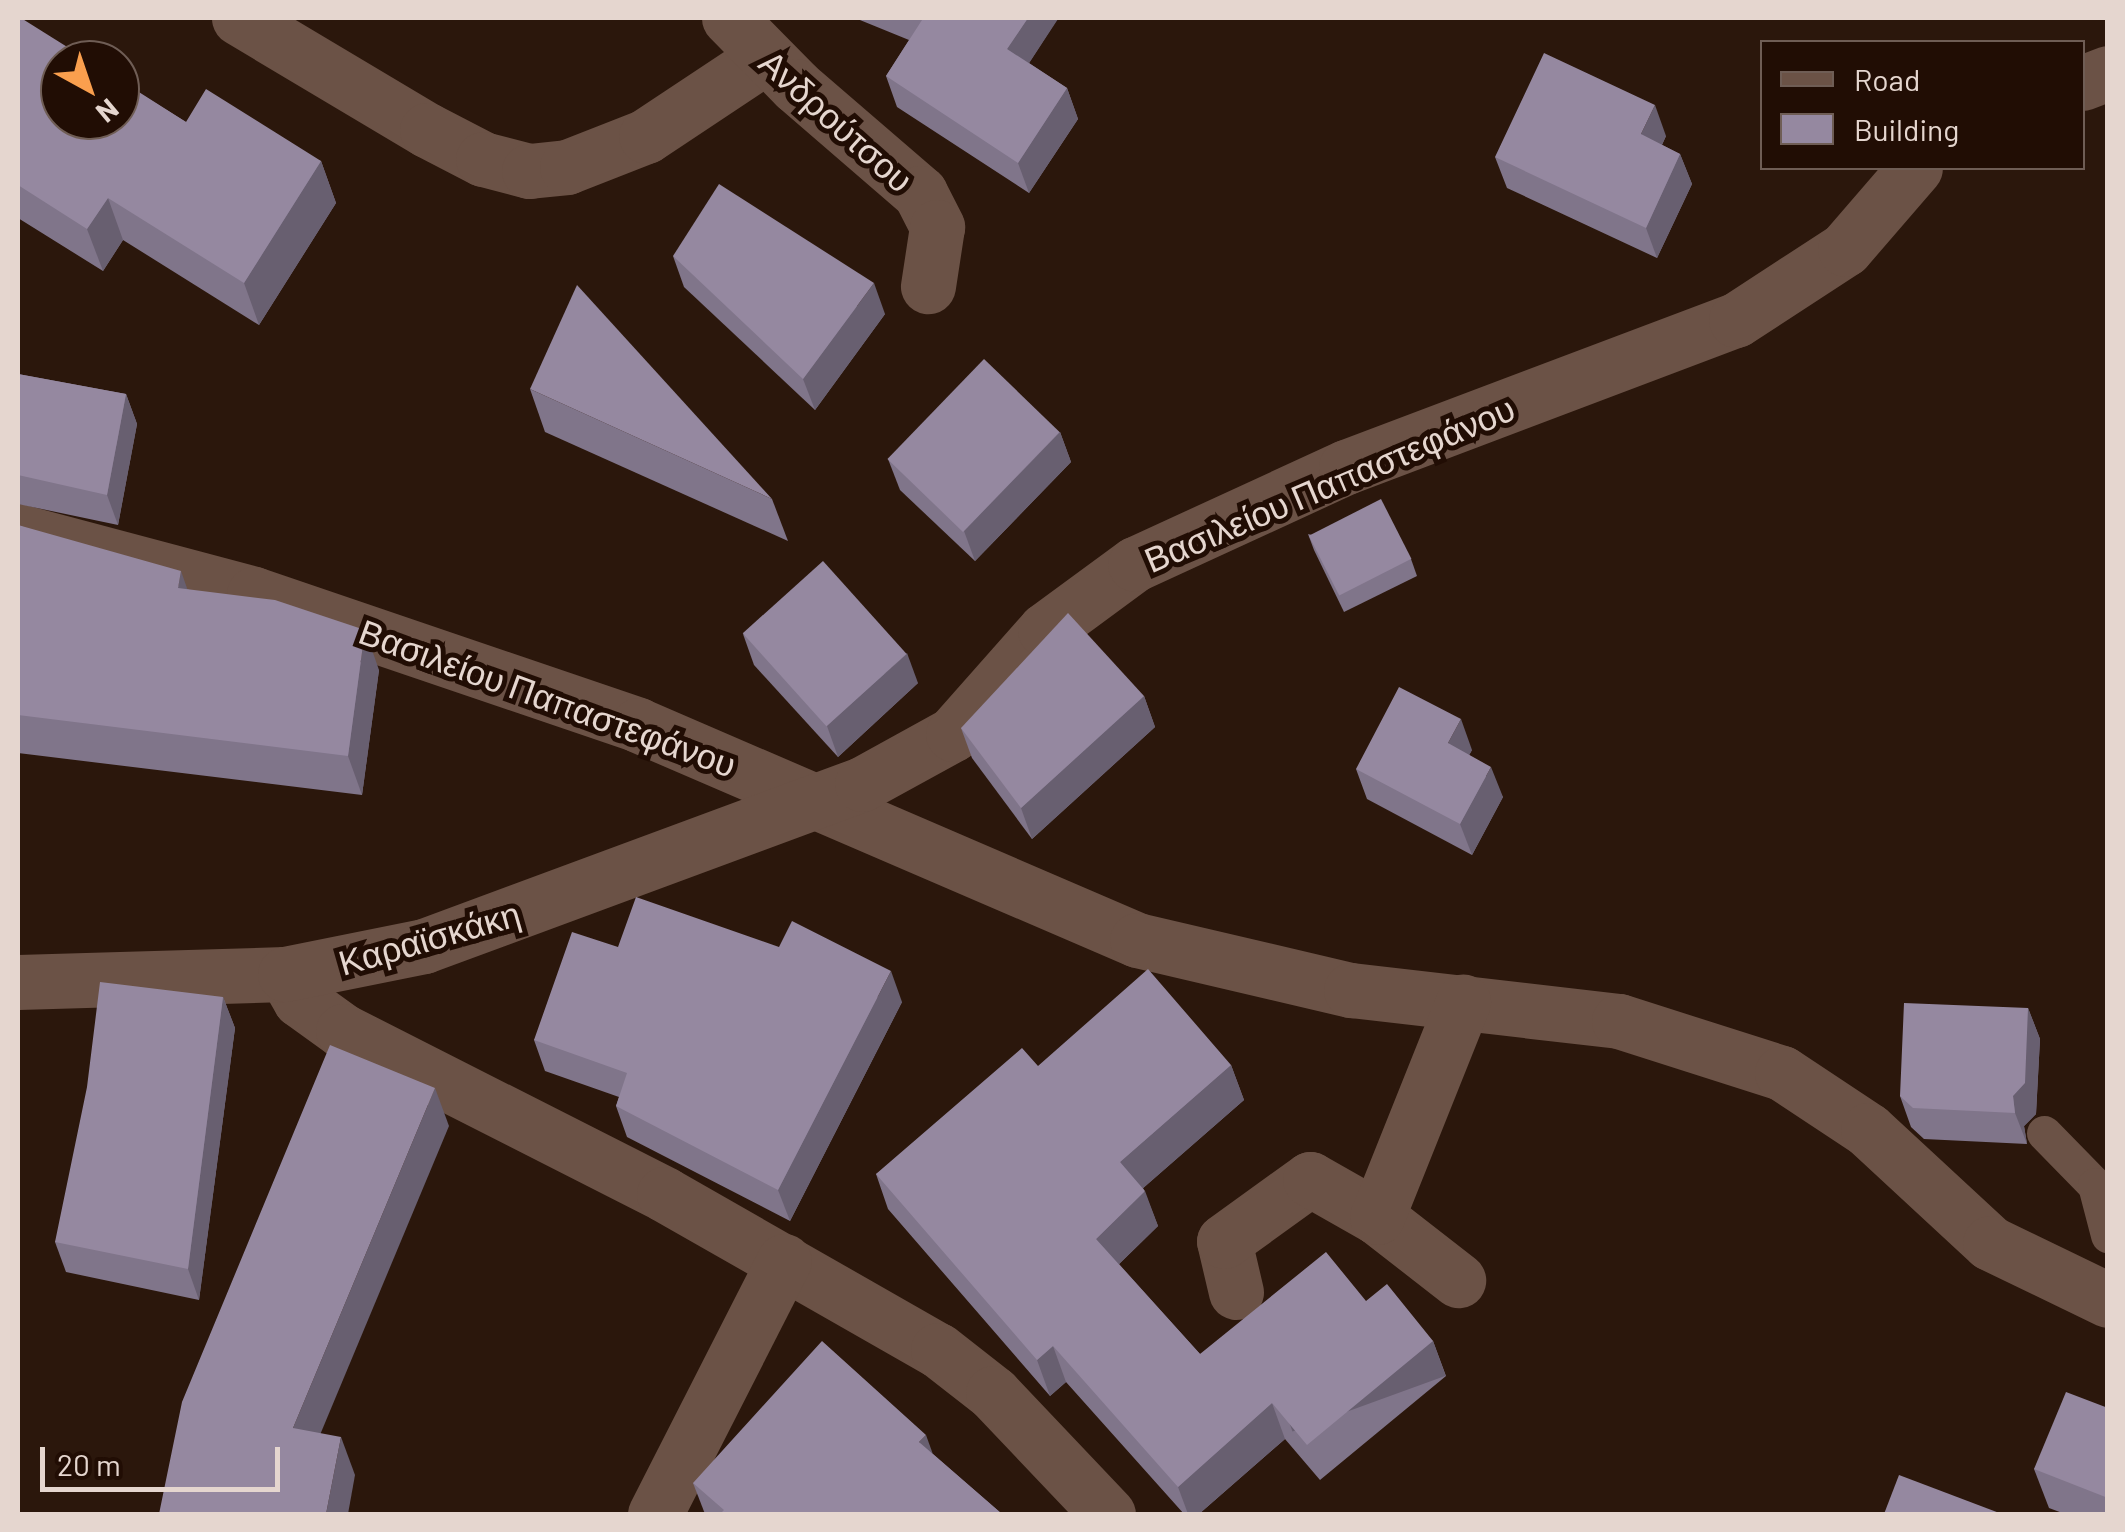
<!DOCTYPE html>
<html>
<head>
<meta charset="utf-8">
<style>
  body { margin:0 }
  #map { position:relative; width:2125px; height:1532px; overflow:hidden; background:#2b170c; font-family:Barlow,sans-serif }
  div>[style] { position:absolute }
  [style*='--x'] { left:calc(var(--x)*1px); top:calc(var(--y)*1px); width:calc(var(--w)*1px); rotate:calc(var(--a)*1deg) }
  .service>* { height:35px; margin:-17.5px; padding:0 17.5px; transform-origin:17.5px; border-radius:17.5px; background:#6b5246 }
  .minor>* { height:55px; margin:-27.5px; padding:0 27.5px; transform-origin:27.5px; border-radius:27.5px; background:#6b5246 }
  .wall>* { inset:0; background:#80758a }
  .shaded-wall>* { inset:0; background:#685f70; transform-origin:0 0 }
  .building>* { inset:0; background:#9588a0; transform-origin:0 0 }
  span { translate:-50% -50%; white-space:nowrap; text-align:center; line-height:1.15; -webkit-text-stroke:10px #210d04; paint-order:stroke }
  .street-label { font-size:35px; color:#e5d6cf }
  .frame { position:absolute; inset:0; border:20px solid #e5d6cf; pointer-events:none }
  .legend { position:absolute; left:1760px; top:40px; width:325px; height:130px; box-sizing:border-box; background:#210d04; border:2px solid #6f5d55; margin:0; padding:12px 18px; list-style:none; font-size:30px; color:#e5d6cf }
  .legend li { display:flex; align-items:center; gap:20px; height:50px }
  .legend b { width:50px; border:2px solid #6f5d55 }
  .north { position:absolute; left:40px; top:40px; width:100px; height:100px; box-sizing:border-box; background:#210d04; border:2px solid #6f5d55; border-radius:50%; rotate:140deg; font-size:28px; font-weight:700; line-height:40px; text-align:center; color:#e5d6cf }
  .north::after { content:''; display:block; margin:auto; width:35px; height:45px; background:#fa9f4e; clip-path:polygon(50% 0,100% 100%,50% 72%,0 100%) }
  .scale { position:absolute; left:40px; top:1447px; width:240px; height:45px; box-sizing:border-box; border:5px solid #e5d6cf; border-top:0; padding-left:12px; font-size:30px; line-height:35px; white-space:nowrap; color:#e5d6cf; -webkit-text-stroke:8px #210d04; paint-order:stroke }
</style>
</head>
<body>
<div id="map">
  <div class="service">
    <div style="--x:2044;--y:1133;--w:73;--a:45.6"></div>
    <div style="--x:2095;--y:1185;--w:52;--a:75.4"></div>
  </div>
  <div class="minor">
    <div style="--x:239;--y:18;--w:219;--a:30.8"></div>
    <div style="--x:427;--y:130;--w:63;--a:27.4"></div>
    <div style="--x:483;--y:159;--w:48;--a:14.6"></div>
    <div style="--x:529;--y:171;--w:38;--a:-6"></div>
    <div style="--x:567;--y:167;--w:85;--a:-21.4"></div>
    <div style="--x:646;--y:136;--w:143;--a:-33.6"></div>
    <div style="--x:729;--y:18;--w:95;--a:45.4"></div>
    <div style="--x:796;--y:86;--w:164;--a:40.8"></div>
    <div style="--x:920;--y:193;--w:38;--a:63"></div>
    <div style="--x:937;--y:227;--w:60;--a:98.7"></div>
    <div style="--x:2082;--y:83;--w:28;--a:-21"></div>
    <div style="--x:18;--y:531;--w:244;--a:14.9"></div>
    <div style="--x:254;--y:594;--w:406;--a:18.8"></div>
    <div style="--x:638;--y:725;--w:543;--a:23.31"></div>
    <div style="--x:1137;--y:940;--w:220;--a:13.2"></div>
    <div style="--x:1351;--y:990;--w:270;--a:6.6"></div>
    <div style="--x:1619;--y:1021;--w:171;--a:17.7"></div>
    <div style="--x:1782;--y:1073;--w:103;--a:33.5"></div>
    <div style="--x:1868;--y:1130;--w:166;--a:42.8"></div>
    <div style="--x:1990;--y:1243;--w:131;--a:25.8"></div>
    <div style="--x:285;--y:974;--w:30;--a:60"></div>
    <div style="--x:300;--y:1000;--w:53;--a:35.8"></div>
    <div style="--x:343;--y:1031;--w:360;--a:26.9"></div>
    <div style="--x:664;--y:1194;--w:315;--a:29.7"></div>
    <div style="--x:938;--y:1350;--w:70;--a:38"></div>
    <div style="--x:993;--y:1393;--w:167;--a:46.5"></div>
    <div style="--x:18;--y:982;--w:267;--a:-1.7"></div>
    <div style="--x:285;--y:974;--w:142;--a:-11.4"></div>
    <div style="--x:424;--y:946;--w:467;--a:-20.3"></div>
    <div style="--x:862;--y:784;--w:104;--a:-28.8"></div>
    <div style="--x:953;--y:734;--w:139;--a:-48.5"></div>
    <div style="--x:1045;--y:630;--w:112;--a:-36.3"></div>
    <div style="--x:1135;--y:564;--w:232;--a:-24.7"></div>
    <div style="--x:1346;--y:467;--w:417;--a:-20.7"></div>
    <div style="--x:1736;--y:320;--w:130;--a:-33.1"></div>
    <div style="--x:1845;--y:249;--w:107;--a:-49.2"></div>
    <div style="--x:1377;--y:1217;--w:103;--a:37.9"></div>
    <div style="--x:1236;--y:1292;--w:52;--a:-103.2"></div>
    <div style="--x:1224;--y:1241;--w:106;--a:-35.8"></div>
    <div style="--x:1310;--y:1179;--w:77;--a:29.6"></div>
    <div style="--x:1377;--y:1217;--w:232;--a:-68.2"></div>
    <div style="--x:655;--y:1514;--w:284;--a:-63"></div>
  </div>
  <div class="wall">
    <div style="clip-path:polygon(18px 18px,186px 122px,321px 161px,336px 203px,259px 325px,123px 240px,103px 271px,18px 218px)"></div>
    <div style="clip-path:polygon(855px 18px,1058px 18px,1029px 63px,1067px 88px,1078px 119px,1029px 193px,897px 107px,886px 76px,909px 40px)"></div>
    <div style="clip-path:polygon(1666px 136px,1662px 145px,1680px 154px,1692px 184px,1657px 258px,1507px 188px,1495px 157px)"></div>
    <div style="clip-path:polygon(673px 256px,885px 314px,815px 410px,684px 287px)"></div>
    <div style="clip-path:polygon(18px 374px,126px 394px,137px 424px,118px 525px,18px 504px)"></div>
    <div style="clip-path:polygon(530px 389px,772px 499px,788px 541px,545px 432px)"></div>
    <div style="clip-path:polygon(1060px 432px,1071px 462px,975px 561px,900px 490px,888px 459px)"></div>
    <div style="clip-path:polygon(18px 525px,187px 589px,379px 670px,362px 795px,18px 753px)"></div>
    <div style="clip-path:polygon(1308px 534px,1411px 559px,1417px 576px,1344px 612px,1314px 550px)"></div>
    <div style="clip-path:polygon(743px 634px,918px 683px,838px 757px,754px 665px)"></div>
    <div style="clip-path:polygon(1144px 696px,1155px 727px,1032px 839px,972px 758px,961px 728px)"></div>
    <div style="clip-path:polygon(1472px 750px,1469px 755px,1503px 797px,1472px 855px,1367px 799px,1356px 769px)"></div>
    <div style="clip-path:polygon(618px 947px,902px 1002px,790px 1221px,627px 1137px,616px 1106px,619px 1097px,545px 1071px,534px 1040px)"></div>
    <div style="clip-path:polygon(223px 997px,235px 1028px,199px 1300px,66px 1272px,55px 1242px)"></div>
    <div style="clip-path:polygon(2028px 1008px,2040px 1039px,2036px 1114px,2024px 1126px,2027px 1144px,1924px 1139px,1911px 1127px,1900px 1096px)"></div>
    <div style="clip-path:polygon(1231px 1065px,1244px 1100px,1143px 1188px,1158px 1226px,1119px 1264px,1200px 1354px,1366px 1301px,1433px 1341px,1446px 1376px,1320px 1480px,1285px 1439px,1199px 1514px,1184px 1514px,1066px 1382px,1050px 1396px,888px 1209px,876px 1174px,1038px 1066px)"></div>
    <div style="clip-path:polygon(2108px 1408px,2108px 1514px,2065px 1514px,2049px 1508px,2034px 1469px)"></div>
    <div style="clip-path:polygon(933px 1454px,1002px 1514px,705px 1514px,693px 1483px)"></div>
  </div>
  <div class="shaded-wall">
    <div style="clip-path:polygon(1028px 18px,1058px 19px,1018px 80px,1007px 49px)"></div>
    <div style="clip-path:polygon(1067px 88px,1078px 119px,1029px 193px,1018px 163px)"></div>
    <div style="clip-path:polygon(1655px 105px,1666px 136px,1652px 165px,1641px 134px)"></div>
    <div style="clip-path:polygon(1680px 154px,1692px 184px,1657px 258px,1646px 228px)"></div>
    <div style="clip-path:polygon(321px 161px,336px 203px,259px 325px,244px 283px)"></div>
    <div style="clip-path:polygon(108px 198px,123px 240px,103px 271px,87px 229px)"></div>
    <div style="clip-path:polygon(874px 283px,885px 314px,815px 410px,803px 379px)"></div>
    <div style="clip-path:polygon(126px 394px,137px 424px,118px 525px,107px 495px)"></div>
    <div style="clip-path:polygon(1060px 432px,1071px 462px,975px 561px,964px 531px)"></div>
    <div style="clip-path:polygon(181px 571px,195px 611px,178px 588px)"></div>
    <div style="clip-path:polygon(365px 630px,379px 670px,362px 795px,348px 756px)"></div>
    <div style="clip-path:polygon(907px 653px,918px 683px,838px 757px,827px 726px)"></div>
    <div style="clip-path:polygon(1144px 696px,1155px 727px,1032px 839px,1021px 808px)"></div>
    <div style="clip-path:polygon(1461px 719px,1472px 750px,1459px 774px,1448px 743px)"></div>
    <div style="clip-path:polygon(1491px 767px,1503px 797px,1472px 855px,1460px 824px)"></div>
    <div style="clip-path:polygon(891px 971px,902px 1002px,790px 1221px,778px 1190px)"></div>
    <div style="clip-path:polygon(223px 997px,235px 1028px,199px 1300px,188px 1269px)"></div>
    <div style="clip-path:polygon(2028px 1008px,2040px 1039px,2036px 1114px,2024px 1126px,2027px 1144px,2015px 1113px,2013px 1096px)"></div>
    <div style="clip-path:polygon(1231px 1065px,1244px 1100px,1133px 1197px,1120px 1162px)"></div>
    <div style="clip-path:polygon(435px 1088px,449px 1126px,307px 1466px,293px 1428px)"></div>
    <div style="clip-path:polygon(1145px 1191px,1158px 1226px,1109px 1274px,1096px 1239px)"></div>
    <div style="left:1433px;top:1341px;width:37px;height:163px;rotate:70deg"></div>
    <div style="clip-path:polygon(1053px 1346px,1066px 1382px,1050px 1396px,1037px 1360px)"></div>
    <div style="clip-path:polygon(1272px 1403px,1285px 1439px,1199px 1514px,1188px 1514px,1178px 1487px)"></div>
    <div style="clip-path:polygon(926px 1435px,939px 1471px,919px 1442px)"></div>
    <div style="clip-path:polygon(341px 1437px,355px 1475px,348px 1514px,326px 1514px)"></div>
  </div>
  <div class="building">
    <div style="clip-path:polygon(18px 18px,21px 18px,88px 60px,60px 60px,60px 120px,120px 120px,120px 80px,186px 122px,206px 89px,321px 161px,244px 283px,108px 198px,87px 229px,18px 185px)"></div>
    <div style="clip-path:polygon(916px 18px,1028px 18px,1007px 49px,1067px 88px,1018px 163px,886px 76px,922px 20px)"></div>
    <div style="clip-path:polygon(1544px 53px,1655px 105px,1641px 134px,1680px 154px,1646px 228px,1495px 157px)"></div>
    <div style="clip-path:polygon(719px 184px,874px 283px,803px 379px,673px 256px)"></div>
    <div style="clip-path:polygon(577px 285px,772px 499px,530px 389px)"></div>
    <div style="left:984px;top:359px;width:105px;height:139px;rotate:44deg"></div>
    <div style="clip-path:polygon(18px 374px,126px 394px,107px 495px,18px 475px)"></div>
    <div style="left:1381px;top:499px;width:67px;height:81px;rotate:63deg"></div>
    <div style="clip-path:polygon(18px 525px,181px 571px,178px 588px,275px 600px,365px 630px,348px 756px,18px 715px)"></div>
    <div style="left:823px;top:561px;width:125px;height:108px;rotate:48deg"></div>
    <div style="clip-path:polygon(1068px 613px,1144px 696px,1021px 808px,961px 728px)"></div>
    <div style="clip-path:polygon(1399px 687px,1461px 719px,1448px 743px,1491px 767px,1460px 824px,1356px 769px)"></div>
    <div style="clip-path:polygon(636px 897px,779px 947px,792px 921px,891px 971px,778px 1190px,616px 1106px,627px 1073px,534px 1040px,572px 932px,618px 947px)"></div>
    <div style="clip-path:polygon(1148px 969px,1231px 1065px,1120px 1162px,1145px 1191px,1096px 1239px,1200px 1354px,1326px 1252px,1366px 1301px,1387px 1284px,1433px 1341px,1307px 1445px,1272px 1403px,1178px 1487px,1053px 1346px,1037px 1360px,876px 1174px,1022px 1048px,1038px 1066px)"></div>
    <div style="clip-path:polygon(100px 982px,223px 997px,188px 1269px,55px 1242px,87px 1087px)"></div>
    <div style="clip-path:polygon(1904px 1003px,2028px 1008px,2025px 1083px,2013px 1096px,2015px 1113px,1913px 1108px,1900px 1096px)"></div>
    <div style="clip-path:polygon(330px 1045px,435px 1088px,293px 1428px,341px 1437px,326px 1514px,159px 1514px,182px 1402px)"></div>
    <div style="clip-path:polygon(822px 1341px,926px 1435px,919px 1442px,1002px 1514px,720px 1514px,724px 1510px,693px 1483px)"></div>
    <div style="clip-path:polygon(2066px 1392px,2108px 1408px,2108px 1498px,2034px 1469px)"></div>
    <div style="clip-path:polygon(1899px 1475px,2002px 1514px,1884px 1514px)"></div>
  </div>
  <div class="street-label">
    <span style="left:837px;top:120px;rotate:42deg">Ανδρούτσου</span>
    <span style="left:1329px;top:483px;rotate:-23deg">Βασιλείου Παπαστεφάνου</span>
    <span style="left:548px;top:697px;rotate:20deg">Βασιλείου Παπαστεφάνου</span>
    <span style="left:429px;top:937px;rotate:-16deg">Καραϊσκάκη</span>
  </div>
  <div class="frame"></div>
  <ul class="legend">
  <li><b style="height:12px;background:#6b5246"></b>Road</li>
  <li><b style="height:28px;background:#9588a0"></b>Building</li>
  </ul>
  <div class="north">N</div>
  <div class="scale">20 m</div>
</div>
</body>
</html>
